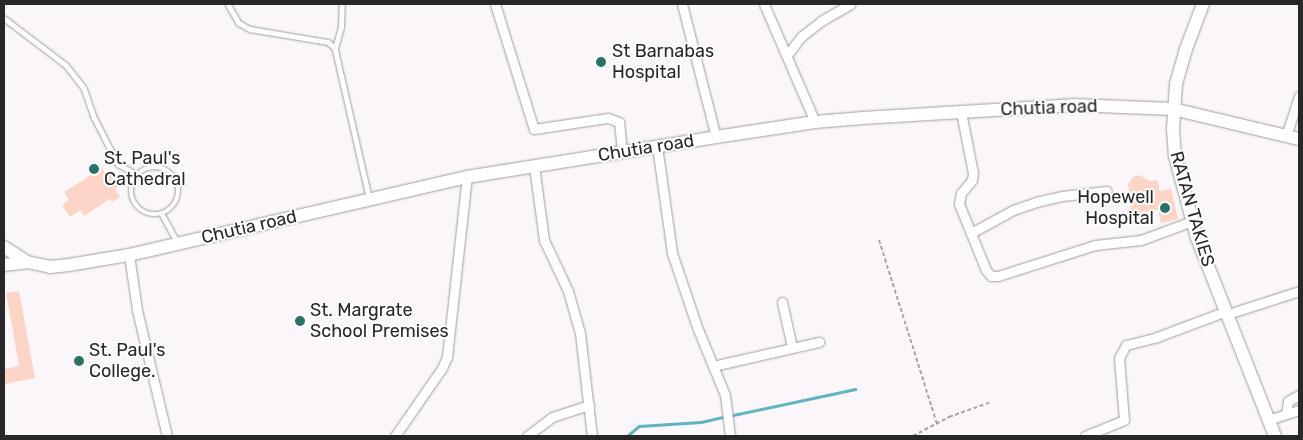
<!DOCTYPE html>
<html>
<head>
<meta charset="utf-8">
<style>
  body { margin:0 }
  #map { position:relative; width:1303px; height:440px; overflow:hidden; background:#faf6f9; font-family:Rubik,sans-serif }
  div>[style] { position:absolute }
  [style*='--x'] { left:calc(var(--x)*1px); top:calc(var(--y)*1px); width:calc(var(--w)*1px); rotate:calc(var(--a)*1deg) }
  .stream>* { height:3px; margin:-1.5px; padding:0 1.5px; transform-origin:1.5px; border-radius:1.5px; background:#61b3c0 }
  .building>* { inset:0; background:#fdd5c7 }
  .path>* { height:2px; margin-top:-1px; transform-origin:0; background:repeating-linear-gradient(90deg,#a8a4a7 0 4px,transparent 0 6.5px) }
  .roads { filter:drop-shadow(0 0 1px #a19da0) drop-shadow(0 0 1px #a19da0) }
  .lane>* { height:4.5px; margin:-2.25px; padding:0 2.25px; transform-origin:2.25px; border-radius:2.25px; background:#fff }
  .lane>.ring { margin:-2.25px; padding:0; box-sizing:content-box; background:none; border:4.5px solid #fff; border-radius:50% }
  .street>* { height:9px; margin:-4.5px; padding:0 4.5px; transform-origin:4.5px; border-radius:4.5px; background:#fff }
  .secondary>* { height:12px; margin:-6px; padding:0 6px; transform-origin:6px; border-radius:6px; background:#fff }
  .dots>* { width:14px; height:14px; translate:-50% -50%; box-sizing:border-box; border:2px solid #fff; border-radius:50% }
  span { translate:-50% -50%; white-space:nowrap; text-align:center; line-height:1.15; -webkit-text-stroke:4px #fff; paint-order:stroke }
  .poi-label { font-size:18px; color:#292729 }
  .left { translate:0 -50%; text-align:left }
  .right { translate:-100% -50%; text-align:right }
  .street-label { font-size:18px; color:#292729 }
  .frame { position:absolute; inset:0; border:5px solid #292729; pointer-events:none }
</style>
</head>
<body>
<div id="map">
  <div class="stream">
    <div style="--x:733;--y:415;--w:125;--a:-12"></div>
    <div style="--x:627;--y:436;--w:16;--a:-40"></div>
    <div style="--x:639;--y:426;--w:62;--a:-3.7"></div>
    <div style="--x:701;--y:422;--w:26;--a:-13"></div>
  </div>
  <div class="building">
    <div style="clip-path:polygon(102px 168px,106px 175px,110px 172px,120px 186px,115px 189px,120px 197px,112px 202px,110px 199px,84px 216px,81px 210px,70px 217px,62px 205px,69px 200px,64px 192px)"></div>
    <div style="clip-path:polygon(1139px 175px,1150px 181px,1158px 180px,1159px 191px,1171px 189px,1178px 219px,1161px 223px,1158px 210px,1131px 213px,1128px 184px,1133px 177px)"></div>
    <div style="clip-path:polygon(19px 291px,35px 378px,4px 384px,4px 369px,19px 366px,6px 293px)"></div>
  </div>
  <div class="path">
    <div style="--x:879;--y:240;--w:193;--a:72.5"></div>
    <div style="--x:913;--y:436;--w:41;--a:-27.8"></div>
    <div style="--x:949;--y:417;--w:45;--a:-19.7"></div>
  </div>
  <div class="roads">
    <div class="lane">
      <div style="--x:228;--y:4;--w:22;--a:60"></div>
      <div style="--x:239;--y:23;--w:13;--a:29"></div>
      <div style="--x:250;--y:29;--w:79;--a:9.5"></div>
      <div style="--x:328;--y:42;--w:9;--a:41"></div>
      <div style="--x:335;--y:48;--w:153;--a:77.1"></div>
      <div style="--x:4;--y:18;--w:78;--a:37.2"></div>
      <div style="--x:66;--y:65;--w:29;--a:52"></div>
      <div style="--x:84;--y:88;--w:31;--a:71"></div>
      <div style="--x:94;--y:117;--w:53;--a:62.9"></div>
      <div style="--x:118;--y:164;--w:23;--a:29"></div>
      <div style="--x:335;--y:48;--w:22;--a:-74"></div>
      <div style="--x:341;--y:27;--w:23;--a:-88"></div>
      <div class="ring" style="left:131px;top:167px;width:43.5px;height:43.5px"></div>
      <div style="--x:162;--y:214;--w:31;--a:61"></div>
    </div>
    <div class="street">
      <div style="--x:495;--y:4;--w:131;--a:72.7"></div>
      <div style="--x:534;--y:129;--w:75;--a:-8.5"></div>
      <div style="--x:608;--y:118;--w:12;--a:20"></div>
      <div style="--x:619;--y:122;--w:30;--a:84"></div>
      <div style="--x:682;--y:4;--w:137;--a:75.7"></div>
      <div style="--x:764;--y:4;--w:129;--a:66.6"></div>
      <div style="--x:787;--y:55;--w:24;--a:-52"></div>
      <div style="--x:802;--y:36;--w:24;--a:-38"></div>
      <div style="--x:821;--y:21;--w:34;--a:-30"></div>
      <div style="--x:961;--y:112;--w:62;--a:78.9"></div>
      <div style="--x:973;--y:173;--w:7;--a:98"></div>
      <div style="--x:972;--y:180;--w:17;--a:130"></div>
      <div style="--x:961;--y:193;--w:11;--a:100"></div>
      <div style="--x:959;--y:204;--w:71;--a:67.8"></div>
      <div style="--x:986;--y:270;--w:8;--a:50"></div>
      <div style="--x:991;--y:276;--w:7;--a:0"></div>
      <div style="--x:998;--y:276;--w:102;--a:-17.7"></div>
      <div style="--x:1095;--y:245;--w:46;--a:-6.2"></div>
      <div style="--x:1141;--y:240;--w:54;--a:-20.4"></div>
      <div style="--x:1286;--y:136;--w:42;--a:-72"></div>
      <div style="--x:657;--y:146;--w:108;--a:82"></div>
      <div style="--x:672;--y:253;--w:78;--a:71.3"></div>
      <div style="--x:697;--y:327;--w:74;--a:67.6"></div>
      <div style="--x:725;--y:395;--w:41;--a:83"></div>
      <div style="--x:534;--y:166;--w:75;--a:82.3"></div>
      <div style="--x:544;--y:240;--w:56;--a:64.8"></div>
      <div style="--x:568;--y:291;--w:44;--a:74.1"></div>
      <div style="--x:580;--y:333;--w:104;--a:83.4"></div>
      <div style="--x:971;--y:233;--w:48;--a:-28.7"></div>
      <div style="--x:1013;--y:210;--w:24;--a:-19"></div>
      <div style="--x:1036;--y:202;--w:27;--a:-13"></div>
      <div style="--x:1062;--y:196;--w:45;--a:-6.3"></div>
      <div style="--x:129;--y:255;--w:56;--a:81.7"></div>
      <div style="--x:137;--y:310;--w:130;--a:76.6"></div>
      <div style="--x:782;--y:302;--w:46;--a:77.5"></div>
      <div style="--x:1228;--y:314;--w:75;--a:-17.9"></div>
      <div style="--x:713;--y:366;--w:109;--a:-12.8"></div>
      <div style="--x:1286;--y:414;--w:13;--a:-81"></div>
      <div style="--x:1288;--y:401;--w:13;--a:-29"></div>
      <div style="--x:1268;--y:420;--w:33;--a:-18"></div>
      <div style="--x:395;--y:436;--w:83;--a:-55.3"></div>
      <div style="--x:442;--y:368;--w:12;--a:-66"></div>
      <div style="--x:447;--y:357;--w:181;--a:-83.7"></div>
      <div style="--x:527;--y:436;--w:31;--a:-37"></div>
      <div style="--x:552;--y:417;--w:39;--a:-18"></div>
      <div style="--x:1085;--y:436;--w:42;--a:-22.3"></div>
      <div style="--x:1124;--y:420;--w:62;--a:-94.6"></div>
      <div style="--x:1119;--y:358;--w:15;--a:-62"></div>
      <div style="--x:1126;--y:345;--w:32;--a:-14"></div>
      <div style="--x:1157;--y:337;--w:74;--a:-20.6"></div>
    </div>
    <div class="secondary">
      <div style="--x:1203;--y:4;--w:48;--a:110.7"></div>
      <div style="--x:1186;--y:49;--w:36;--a:106"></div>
      <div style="--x:1176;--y:84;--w:45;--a:93.8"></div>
      <div style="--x:1173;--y:129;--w:27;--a:86"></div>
      <div style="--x:1175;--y:156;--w:85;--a:75"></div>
      <div style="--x:1197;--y:238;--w:213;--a:68.5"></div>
      <div style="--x:4;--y:247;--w:27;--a:33"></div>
      <div style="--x:27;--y:262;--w:24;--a:12"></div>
      <div style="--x:50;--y:267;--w:19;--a:-6"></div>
      <div style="--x:69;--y:265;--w:61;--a:-9.5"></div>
      <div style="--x:129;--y:255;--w:347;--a:-13"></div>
      <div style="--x:467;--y:177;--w:252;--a:-9.1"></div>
      <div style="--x:716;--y:137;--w:100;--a:-8.6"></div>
      <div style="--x:815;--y:122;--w:48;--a:-4.8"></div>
      <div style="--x:863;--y:118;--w:210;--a:-3.5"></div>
      <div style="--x:1073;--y:105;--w:100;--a:2.3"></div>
      <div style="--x:1173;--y:109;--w:130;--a:13.4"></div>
      <div style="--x:4;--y:265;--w:23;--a:-7"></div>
    </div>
  </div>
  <div class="dots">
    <div style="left:601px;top:62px;background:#2a7167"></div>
    <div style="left:94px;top:169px;background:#2a7167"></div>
    <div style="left:1165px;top:208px;background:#2a7167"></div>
    <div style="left:300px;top:321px;background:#2a7167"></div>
    <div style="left:79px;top:361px;background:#2a7167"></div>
  </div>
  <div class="poi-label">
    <span class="left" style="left:612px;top:62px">St Barnabas<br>Hospital</span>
    <span class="left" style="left:104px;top:169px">St. Paul's<br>Cathedral</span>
    <span class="right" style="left:1154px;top:208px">Hopewell<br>Hospital</span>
    <span class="left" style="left:310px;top:321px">St. Margrate<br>School Premises</span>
    <span class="left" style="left:89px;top:361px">St. Paul's<br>College.</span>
  </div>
  <div class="street-label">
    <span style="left:1049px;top:108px;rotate:-2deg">Chutia road</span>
    <span style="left:646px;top:148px;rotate:-9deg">Chutia road</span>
    <span style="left:1192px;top:209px;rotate:74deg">RATAN TAKIES</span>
    <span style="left:249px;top:227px;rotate:-13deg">Chutia road</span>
  </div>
  <div class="frame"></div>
</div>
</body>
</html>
